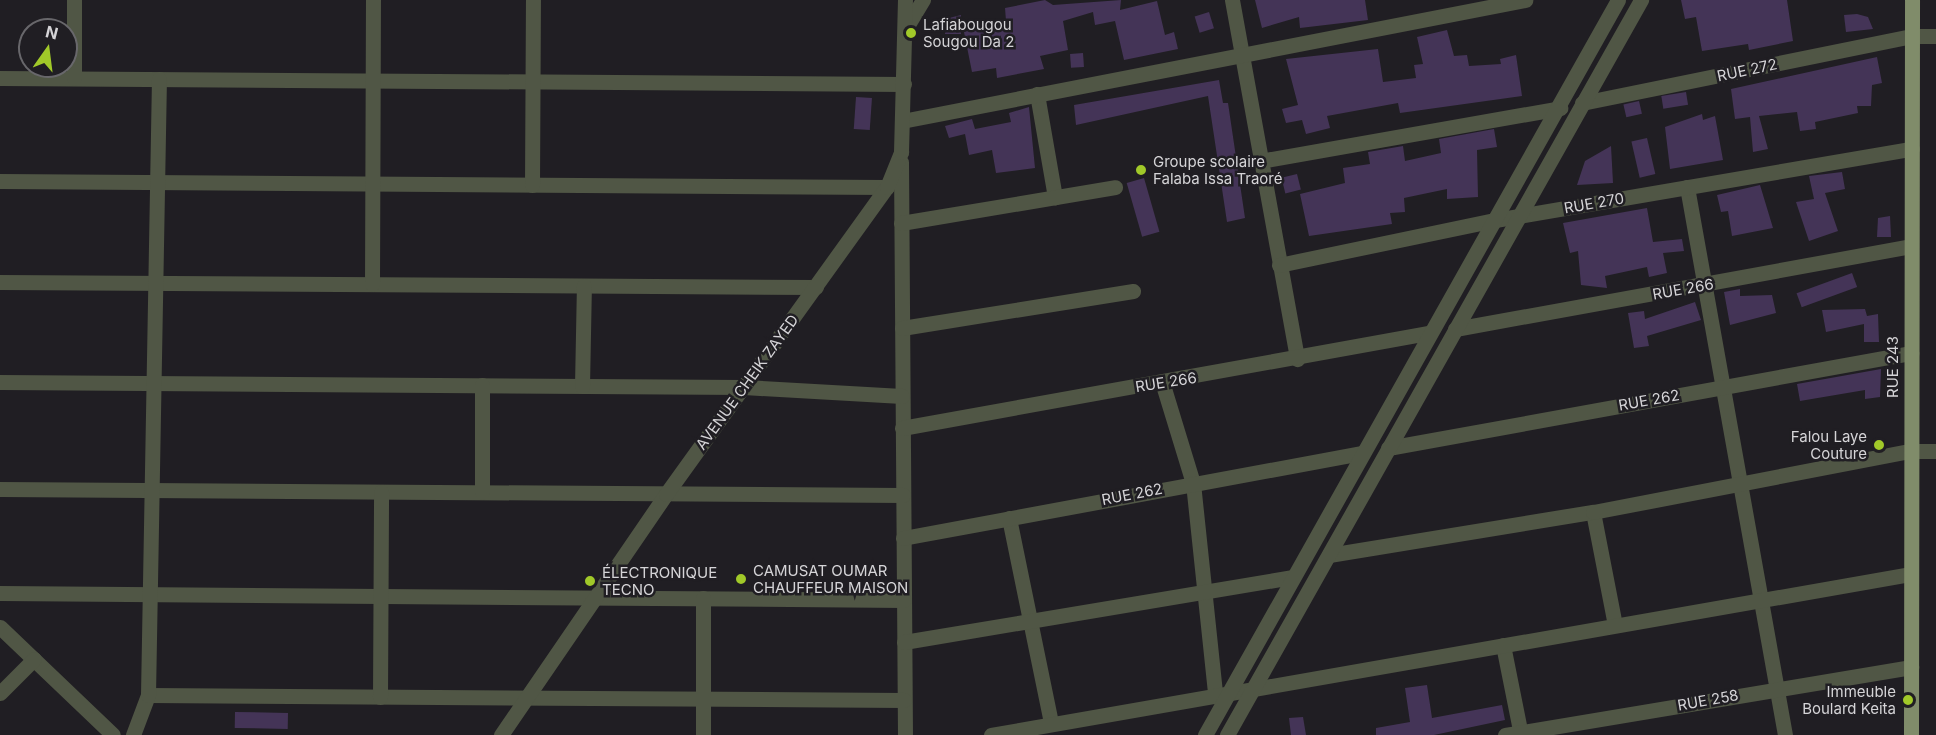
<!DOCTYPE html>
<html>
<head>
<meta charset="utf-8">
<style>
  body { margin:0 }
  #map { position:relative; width:1936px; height:735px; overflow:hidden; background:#201e23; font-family:Inter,sans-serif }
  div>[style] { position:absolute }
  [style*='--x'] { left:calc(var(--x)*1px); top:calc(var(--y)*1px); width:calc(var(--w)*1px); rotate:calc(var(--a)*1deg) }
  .building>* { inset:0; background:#443457; transform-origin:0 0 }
  .minor>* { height:15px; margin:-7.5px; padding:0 7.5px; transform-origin:7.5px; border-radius:7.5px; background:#505645 }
  .major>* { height:15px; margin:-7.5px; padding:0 7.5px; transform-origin:7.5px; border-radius:7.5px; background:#808c6a }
  .dots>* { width:16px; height:16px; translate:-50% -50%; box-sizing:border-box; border:3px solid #201e23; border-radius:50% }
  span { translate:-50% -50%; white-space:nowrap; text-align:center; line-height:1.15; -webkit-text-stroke:5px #201e23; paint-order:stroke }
  .poi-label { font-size:15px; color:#d5d4d7 }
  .left { translate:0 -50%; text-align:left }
  .right { translate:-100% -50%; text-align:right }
  .street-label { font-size:15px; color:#d5d4d7 }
  .north { position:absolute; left:18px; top:18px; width:60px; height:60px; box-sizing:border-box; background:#201e23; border:2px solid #68676b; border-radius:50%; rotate:14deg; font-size:16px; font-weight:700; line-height:24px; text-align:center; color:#d5d4d7 }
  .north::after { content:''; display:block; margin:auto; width:21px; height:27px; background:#a1c929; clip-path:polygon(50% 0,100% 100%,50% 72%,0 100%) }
</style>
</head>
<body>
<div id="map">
  <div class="building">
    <div style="clip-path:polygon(1045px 0,1053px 5px,1121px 0,1120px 10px,1157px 1px,1165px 35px,1174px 32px,1178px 49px,1124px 60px,1115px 21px,1095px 25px,1093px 12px,1063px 21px,1068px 50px,1040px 56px,1044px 69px,997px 78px,996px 68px,972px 72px,964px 32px,1006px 21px,1005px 8px)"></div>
    <div style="clip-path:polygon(1255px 0,1365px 0,1368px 20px,1300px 28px,1299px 17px,1262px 28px)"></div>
    <div style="clip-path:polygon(1681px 0,1787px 0,1793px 41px,1749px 50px,1748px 44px,1702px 51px,1696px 17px,1685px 19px)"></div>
    <div style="left:1209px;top:12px;width:17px;height:15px;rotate:73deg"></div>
    <div style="clip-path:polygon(1857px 14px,1868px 17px,1873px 29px,1846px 32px,1844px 15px)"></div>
    <div style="clip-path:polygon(961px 15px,961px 34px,945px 34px,945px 19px)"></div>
    <div style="clip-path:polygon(1447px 30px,1454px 56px,1467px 55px,1469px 66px,1501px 64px,1500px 59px,1516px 55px,1522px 96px,1400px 113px,1398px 103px,1327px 116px,1330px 128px,1306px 134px,1302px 120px,1286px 123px,1282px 109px,1298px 105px,1286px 59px,1378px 49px,1383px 82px,1416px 78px,1414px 65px,1423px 64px,1417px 37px)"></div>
    <div style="left:1083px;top:53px;width:14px;height:13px;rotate:86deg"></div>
    <div style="clip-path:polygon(1877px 57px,1882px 83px,1872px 85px,1871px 106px,1857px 106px,1858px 113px,1815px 122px,1816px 129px,1800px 131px,1797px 112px,1759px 116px,1768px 149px,1753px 152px,1750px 117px,1735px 119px,1731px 89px)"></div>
    <div style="clip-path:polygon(1219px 80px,1223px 103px,1228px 103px,1245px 218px,1227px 222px,1208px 96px,1076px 125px,1074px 105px)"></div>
    <div style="left:1686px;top:92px;width:13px;height:25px;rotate:81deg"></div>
    <div style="left:856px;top:97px;width:16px;height:32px;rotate:4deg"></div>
    <div style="left:1639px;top:101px;width:13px;height:16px;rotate:77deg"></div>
    <div style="clip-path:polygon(1029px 107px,1035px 168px,996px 173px,992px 150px,969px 155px,965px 134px,949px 138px,945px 126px,972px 119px,975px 129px,1011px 122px,1009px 113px)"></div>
    <div style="clip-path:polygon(1702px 114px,1703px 120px,1715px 116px,1723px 160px,1670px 169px,1665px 127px)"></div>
    <div style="clip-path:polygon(1494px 129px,1497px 147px,1477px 150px,1478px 197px,1447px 199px,1447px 189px,1404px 198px,1405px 212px,1390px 213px,1392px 224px,1309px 236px,1300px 194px,1345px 183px,1343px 168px,1370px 164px,1368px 152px,1403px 146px,1405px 161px,1441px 153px,1439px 139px)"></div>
    <div style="left:1647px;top:138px;width:37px;height:16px;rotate:77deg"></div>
    <div style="clip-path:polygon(1611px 146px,1613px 183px,1577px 185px,1585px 161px)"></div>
    <div style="clip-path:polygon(1842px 172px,1845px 189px,1825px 193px,1838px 231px,1809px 241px,1796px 202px,1814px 199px,1809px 176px)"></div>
    <div style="left:1297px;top:174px;width:16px;height:16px;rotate:76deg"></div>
    <div style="left:1144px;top:178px;width:56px;height:18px;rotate:74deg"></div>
    <div style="clip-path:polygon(1760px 185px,1773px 228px,1732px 236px,1728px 211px,1721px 212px,1717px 195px)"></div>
    <div style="clip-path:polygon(1647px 208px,1653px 242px,1682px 239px,1684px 251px,1663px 253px,1667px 273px,1649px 277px,1647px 267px,1605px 276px,1607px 288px,1581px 285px,1578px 251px,1570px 253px,1563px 223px)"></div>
    <div style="clip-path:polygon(1890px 216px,1891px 237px,1877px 237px,1878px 218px)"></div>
    <div style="left:1852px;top:273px;width:15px;height:59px;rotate:70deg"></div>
    <div style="clip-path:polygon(1740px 289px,1740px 296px,1772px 295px,1776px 313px,1730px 325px,1724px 292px)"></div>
    <div style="clip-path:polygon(1695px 302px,1701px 320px,1647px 336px,1649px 346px,1634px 348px,1628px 313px,1644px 311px,1645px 319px)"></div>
    <div style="clip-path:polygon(1865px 309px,1867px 316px,1878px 314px,1879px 342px,1864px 342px,1864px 324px,1826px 332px,1822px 310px)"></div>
    <div style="clip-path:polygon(1881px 369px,1880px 397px,1865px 399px,1865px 390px,1800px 401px,1797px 384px)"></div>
    <div style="clip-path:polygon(1427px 685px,1432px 718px,1502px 705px,1505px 720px,1434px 735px,1376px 735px,1376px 728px,1410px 722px,1405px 688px)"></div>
    <div style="left:235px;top:712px;width:53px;height:16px;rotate:1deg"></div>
    <div style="clip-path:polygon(1303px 717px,1306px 735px,1291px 735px,1289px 718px)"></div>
  </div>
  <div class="minor">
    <div style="--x:1232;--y:0;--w:365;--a:79.7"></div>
    <div style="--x:906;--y:28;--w:33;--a:-59"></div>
    <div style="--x:0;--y:78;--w:904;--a:0.38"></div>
    <div style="--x:74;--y:78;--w:78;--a:-90"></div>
    <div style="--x:1037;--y:94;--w:105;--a:80.1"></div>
    <div style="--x:1582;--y:103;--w:337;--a:-11.5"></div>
    <div style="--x:1912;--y:36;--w:24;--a:0"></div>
    <div style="--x:902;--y:121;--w:635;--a:-10.99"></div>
    <div style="--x:1260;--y:161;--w:305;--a:-10"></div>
    <div style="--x:901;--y:162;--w:573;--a:89.6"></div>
    <div style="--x:0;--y:181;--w:887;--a:0.39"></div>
    <div style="--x:532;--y:185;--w:185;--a:-89.7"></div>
    <div style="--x:1687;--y:187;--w:557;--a:79.86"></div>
    <div style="--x:901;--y:223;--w:217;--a:-9.5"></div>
    <div style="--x:1279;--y:265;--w:221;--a:-11.8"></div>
    <div style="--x:1495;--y:220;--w:423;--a:-9.7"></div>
    <div style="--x:0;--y:282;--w:816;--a:0.35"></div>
    <div style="--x:372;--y:284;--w:284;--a:-89.8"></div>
    <div style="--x:902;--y:328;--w:234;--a:-9.1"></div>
    <div style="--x:1455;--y:329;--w:463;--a:-10.3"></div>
    <div style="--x:0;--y:382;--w:744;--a:0.39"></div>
    <div style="--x:744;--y:387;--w:158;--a:3.3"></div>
    <div style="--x:1163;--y:385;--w:102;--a:73"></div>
    <div style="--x:1193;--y:483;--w:210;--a:84"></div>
    <div style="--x:582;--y:386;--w:100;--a:-88.9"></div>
    <div style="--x:902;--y:428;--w:535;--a:-10.24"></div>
    <div style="--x:1388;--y:448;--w:532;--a:-10.3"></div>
    <div style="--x:0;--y:489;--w:903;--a:0.38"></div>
    <div style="--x:482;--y:492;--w:107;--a:-90"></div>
    <div style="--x:1593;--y:512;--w:115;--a:79"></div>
    <div style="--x:1009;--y:518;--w:209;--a:78.4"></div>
    <div style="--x:903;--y:538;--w:467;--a:-10.5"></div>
    <div style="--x:1329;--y:555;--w:267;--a:-9.3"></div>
    <div style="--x:1593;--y:512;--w:324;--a:-10.9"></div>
    <div style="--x:1911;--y:451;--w:25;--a:0"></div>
    <div style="--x:0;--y:593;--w:904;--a:0.44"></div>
    <div style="--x:0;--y:627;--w:156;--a:43.7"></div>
    <div style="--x:904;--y:642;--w:393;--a:-9.5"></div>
    <div style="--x:1503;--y:645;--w:92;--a:78.7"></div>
    <div style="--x:0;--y:693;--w:48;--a:-45"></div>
    <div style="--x:148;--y:695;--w:756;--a:0.38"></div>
    <div style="--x:380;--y:697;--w:205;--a:-89.7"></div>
    <div style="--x:133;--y:735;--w:43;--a:-69.4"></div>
    <div style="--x:148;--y:695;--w:616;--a:-88.98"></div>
    <div style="--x:501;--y:735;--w:292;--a:-55.6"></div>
    <div style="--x:666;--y:494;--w:378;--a:-54.3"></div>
    <div style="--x:887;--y:187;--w:38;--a:-68"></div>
    <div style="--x:901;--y:152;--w:152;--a:-88.5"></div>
    <div style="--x:703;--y:735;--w:137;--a:-90"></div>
    <div style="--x:991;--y:735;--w:934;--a:-9.93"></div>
    <div style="--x:1205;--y:735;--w:843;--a:-60.67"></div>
    <div style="--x:1227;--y:735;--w:844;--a:-60.61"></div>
    <div style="--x:1505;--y:735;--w:412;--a:-9.5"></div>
  </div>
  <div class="major">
    <div style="--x:1911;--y:735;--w:735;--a:-89.92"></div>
  </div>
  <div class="dots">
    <div style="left:911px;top:33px;background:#a1c929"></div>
    <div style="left:1141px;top:170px;background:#a1c929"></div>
    <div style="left:1879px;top:445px;background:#a1c929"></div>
    <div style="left:741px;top:579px;background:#a1c929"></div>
    <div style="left:590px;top:581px;background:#a1c929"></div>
    <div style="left:1908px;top:700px;background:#a1c929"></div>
  </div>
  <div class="poi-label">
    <span class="left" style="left:923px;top:33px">Lafiabougou<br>Sougou Da 2</span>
    <span class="left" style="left:1153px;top:170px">Groupe scolaire<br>Falaba Issa Traoré</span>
    <span class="right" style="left:1867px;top:445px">Falou Laye<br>Couture</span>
    <span class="left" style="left:753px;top:579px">CAMUSAT OUMAR<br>CHAUFFEUR MAISON</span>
    <span class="left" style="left:602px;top:581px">ÉLECTRONIQUE<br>TECNO</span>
    <span class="right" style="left:1896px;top:700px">Immeuble<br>Boulard Keita</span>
  </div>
  <div class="street-label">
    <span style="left:1747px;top:70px;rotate:-12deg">RUE 272</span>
    <span style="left:1594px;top:203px;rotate:-10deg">RUE 270</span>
    <span style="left:1683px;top:289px;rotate:-10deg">RUE 266</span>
    <span style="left:1893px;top:367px;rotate:-90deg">RUE 243</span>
    <span style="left:747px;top:382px;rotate:-54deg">AVENUE CHEIK ZAYED</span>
    <span style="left:1166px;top:382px;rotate:-9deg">RUE 266</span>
    <span style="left:1649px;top:400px;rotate:-10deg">RUE 262</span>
    <span style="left:1132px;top:494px;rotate:-11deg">RUE 262</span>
    <span style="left:1708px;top:700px;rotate:-10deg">RUE 258</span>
  </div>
  <div class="north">N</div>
</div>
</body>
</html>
